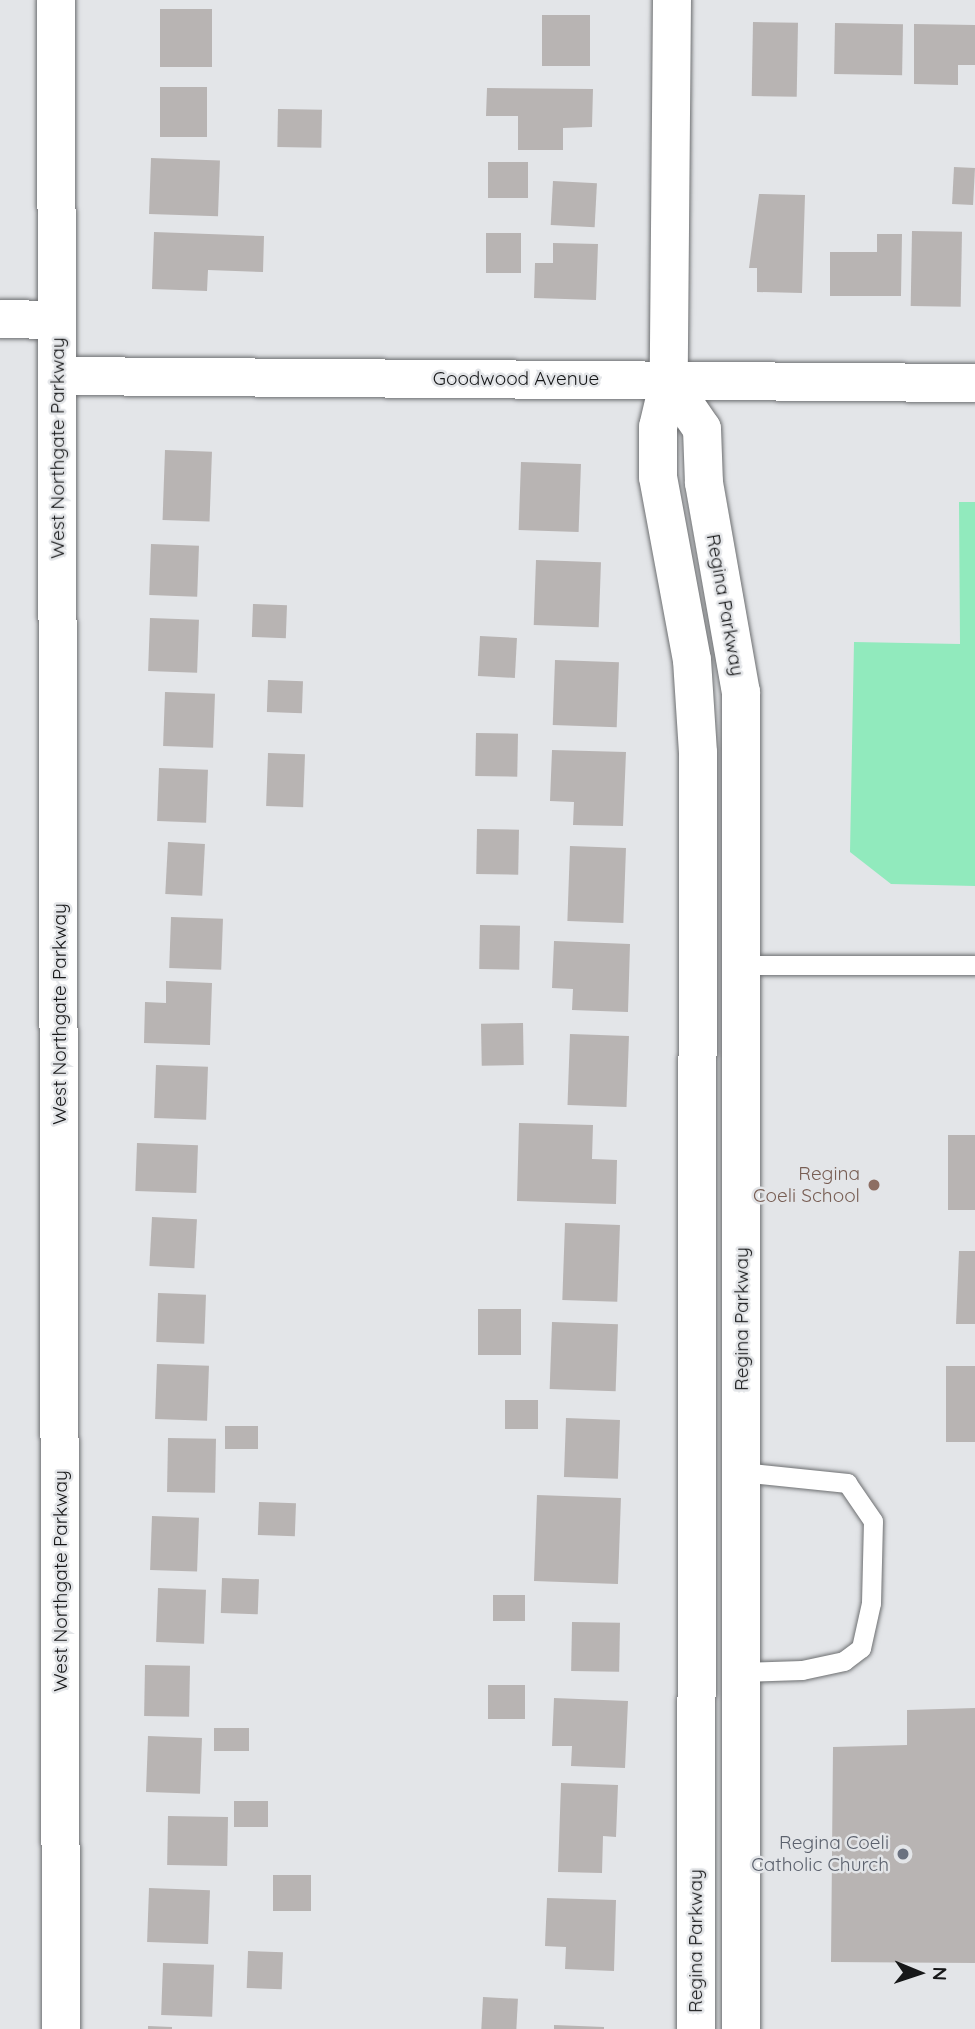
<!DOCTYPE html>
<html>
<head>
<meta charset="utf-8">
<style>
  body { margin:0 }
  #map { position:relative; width:975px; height:2029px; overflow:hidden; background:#e3e5e8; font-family:Quicksand,sans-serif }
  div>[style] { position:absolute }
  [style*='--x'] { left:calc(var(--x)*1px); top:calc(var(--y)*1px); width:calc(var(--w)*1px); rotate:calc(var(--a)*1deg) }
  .green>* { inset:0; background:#91eabd }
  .building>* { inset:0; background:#b8b4b3; transform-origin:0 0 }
  .roads { filter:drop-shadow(0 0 2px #6d6f71) drop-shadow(0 0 2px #6d6f71) }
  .service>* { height:19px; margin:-9.5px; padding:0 9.5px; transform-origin:9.5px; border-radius:9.5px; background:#fff }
  .minor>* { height:38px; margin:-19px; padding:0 19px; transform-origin:19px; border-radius:19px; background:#fff }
  .dots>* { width:19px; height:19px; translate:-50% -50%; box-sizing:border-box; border:4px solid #e3e5e8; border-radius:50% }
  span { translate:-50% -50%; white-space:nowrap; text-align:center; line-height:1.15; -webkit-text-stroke:5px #e3e5e8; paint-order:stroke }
  .street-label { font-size:19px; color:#171819 }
  .education-label { font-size:19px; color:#785e54 }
  .right { translate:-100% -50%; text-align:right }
  .worship-label { font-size:19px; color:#5b616d }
  .north { position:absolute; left:884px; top:1938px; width:70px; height:70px; -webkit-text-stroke:5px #e3e5e8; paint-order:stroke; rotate:92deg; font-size:19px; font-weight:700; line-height:28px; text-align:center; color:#171819 }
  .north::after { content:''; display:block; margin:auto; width:24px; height:32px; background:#171819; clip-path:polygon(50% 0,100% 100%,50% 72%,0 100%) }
</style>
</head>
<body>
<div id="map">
  <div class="green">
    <div style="clip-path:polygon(959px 502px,975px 502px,975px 886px,891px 884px,850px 852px,854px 642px,960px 644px)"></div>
  </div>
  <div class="building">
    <div style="left:160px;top:9px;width:52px;height:58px"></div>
    <div style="left:542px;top:15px;width:48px;height:51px"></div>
    <div style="left:753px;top:22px;width:45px;height:74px;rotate:1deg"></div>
    <div style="left:835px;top:23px;width:68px;height:51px;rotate:1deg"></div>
    <div style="clip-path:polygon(914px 24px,975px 25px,975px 65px,958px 65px,958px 85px,914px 84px)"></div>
    <div style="left:160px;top:87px;width:47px;height:50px"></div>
    <div style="clip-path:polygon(487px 88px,593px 89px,592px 127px,563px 128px,563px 150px,518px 150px,518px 116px,486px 116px)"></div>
    <div style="left:278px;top:109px;width:44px;height:38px;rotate:1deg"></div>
    <div style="left:151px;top:158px;width:69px;height:56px;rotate:2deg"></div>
    <div style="left:488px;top:162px;width:40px;height:36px"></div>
    <div style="left:954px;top:167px;width:21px;height:37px;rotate:3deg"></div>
    <div style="left:553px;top:181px;width:44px;height:44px;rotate:3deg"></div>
    <div style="clip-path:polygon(759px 194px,805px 195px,802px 293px,757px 292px,757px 268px,749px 268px)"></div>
    <div style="left:912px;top:231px;width:50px;height:75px;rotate:1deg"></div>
    <div style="clip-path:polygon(154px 232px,264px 236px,263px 272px,208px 270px,207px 291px,152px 289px)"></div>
    <div style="left:486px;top:233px;width:35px;height:40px"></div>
    <div style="clip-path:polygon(877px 234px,902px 234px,901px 296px,830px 296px,830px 252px,877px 252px)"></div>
    <div style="clip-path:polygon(553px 243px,598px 244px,596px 300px,534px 298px,535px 263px,553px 263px)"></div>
    <div style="left:165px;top:450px;width:47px;height:70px;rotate:2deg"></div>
    <div style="left:521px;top:462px;width:60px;height:68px;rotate:2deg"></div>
    <div style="left:151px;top:544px;width:48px;height:51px;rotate:2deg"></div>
    <div style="left:536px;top:560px;width:65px;height:65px;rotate:2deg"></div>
    <div style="left:253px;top:604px;width:34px;height:33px;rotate:2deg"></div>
    <div style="left:150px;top:618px;width:49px;height:53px;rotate:2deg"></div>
    <div style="left:480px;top:636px;width:37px;height:40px;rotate:3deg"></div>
    <div style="left:555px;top:660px;width:64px;height:65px;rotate:2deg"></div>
    <div style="left:268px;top:680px;width:35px;height:32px;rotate:2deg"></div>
    <div style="left:165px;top:692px;width:50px;height:54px;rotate:2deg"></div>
    <div style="left:476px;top:733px;width:42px;height:43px;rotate:1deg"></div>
    <div style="clip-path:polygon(552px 750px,626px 752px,623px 826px,573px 825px,574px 802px,550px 801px)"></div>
    <div style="left:268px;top:753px;width:37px;height:53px;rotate:2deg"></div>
    <div style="left:159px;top:768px;width:49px;height:53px;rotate:2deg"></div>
    <div style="left:477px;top:829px;width:42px;height:45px;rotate:1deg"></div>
    <div style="left:168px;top:842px;width:37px;height:52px;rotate:3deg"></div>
    <div style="left:570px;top:846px;width:56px;height:75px;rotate:2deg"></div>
    <div style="left:171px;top:917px;width:52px;height:51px;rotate:2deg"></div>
    <div style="left:480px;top:925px;width:40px;height:44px;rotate:1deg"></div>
    <div style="clip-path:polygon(554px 941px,630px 944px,628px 1012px,572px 1010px,573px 989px,552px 988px)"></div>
    <div style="clip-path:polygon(166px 981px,212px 983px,210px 1045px,144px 1043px,145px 1002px,166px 1003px)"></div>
    <div style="left:523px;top:1023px;width:42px;height:42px;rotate:89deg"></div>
    <div style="left:570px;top:1034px;width:59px;height:71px;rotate:2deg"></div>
    <div style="left:156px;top:1065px;width:52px;height:53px;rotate:2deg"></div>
    <div style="clip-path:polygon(519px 1123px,593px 1125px,592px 1159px,617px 1160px,616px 1204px,517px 1201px)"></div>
    <div style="left:948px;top:1135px;width:27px;height:75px"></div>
    <div style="left:137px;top:1143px;width:61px;height:48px;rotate:2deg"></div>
    <div style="left:152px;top:1217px;width:45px;height:49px;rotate:3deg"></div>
    <div style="left:565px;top:1223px;width:55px;height:77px;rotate:2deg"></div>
    <div style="clip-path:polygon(959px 1251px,975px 1251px,975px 1324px,956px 1324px)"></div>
    <div style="left:158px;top:1293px;width:48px;height:49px;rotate:2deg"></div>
    <div style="left:478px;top:1309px;width:43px;height:46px"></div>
    <div style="left:552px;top:1322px;width:66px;height:67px;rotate:2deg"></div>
    <div style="left:157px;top:1364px;width:52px;height:55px;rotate:2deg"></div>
    <div style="left:946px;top:1366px;width:29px;height:76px"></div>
    <div style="left:505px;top:1400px;width:33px;height:29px"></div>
    <div style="left:566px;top:1418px;width:54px;height:59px;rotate:2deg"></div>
    <div style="left:258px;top:1426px;width:23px;height:33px;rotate:90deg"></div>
    <div style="left:168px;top:1438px;width:48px;height:54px;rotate:1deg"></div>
    <div style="left:537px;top:1495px;width:84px;height:86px;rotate:2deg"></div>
    <div style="left:259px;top:1502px;width:37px;height:33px;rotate:2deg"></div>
    <div style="left:152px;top:1516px;width:47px;height:54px;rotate:2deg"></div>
    <div style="left:222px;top:1578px;width:37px;height:35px;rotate:2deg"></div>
    <div style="left:158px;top:1588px;width:48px;height:54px;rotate:2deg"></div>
    <div style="left:493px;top:1595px;width:32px;height:26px"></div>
    <div style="left:572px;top:1622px;width:48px;height:49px;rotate:1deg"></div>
    <div style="left:145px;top:1665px;width:45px;height:51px;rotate:1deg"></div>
    <div style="left:488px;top:1685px;width:37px;height:34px"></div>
    <div style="clip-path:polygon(554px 1698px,628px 1701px,625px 1768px,571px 1766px,572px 1746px,552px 1746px)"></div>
    <div style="clip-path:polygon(975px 1708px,975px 1963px,831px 1962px,833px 1747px,907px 1745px,907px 1710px)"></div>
    <div style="left:214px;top:1728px;width:35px;height:23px"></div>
    <div style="left:148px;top:1736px;width:54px;height:56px;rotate:2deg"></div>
    <div style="clip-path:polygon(561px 1783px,618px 1785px,616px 1837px,603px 1836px,602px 1873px,558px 1872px)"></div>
    <div style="left:268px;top:1801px;width:26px;height:34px;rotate:90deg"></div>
    <div style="left:168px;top:1816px;width:60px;height:49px;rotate:1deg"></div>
    <div style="left:273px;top:1875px;width:38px;height:36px"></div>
    <div style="left:149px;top:1888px;width:61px;height:54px;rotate:2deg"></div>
    <div style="clip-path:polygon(547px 1898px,616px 1900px,614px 1971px,565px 1969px,566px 1947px,545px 1946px)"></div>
    <div style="left:248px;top:1951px;width:35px;height:37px;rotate:2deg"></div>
    <div style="left:163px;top:1963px;width:51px;height:52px;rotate:2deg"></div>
    <div style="left:483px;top:1997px;width:35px;height:32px;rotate:3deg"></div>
    <div style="clip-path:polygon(554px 2025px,604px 2027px,604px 2029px,554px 2029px)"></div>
    <div style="clip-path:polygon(148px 2026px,172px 2027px,172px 2029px,148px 2029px)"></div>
  </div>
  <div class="roads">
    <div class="service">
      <div style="--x:742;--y:965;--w:233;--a:0"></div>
      <div style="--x:741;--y:1472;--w:107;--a:5.9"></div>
      <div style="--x:847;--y:1483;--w:46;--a:55.6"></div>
      <div style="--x:873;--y:1521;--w:82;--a:91.4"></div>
      <div style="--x:871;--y:1603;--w:46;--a:102.5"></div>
      <div style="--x:861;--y:1648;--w:21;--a:143"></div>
      <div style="--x:844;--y:1661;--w:43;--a:167.9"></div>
      <div style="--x:802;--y:1670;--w:61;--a:178.1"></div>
    </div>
    <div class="minor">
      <div style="--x:56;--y:0;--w:2029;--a:89.86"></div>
      <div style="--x:672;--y:0;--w:381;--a:90.5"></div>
      <div style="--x:669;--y:381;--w:47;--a:103.4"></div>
      <div style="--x:658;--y:427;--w:50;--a:90"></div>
      <div style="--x:658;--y:477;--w:186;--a:79.5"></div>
      <div style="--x:692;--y:660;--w:93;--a:86.3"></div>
      <div style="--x:698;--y:753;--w:1276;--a:90.09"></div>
      <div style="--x:0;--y:319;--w:57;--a:1"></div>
      <div style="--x:58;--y:376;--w:917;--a:0.44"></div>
      <div style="--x:669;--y:381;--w:58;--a:55.5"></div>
      <div style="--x:702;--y:429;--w:54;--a:87.9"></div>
      <div style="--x:704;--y:483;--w:212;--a:80"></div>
      <div style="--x:741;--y:692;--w:1337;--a:90"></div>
    </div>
  </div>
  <div class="dots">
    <div style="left:874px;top:1185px;background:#8d6e63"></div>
    <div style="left:903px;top:1854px;background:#6b7280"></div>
  </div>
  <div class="street-label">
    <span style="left:516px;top:379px">Goodwood Avenue</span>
    <span style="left:58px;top:448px;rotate:-90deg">West Northgate Parkway</span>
    <span style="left:725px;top:605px;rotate:80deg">Regina Parkway</span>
    <span style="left:60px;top:1014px;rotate:-90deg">West Northgate Parkway</span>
    <span style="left:742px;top:1319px;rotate:-90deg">Regina Parkway</span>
    <span style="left:61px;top:1581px;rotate:-90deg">West Northgate Parkway</span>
    <span style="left:696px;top:1941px;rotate:-90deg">Regina Parkway</span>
  </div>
  <div class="education-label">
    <span class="right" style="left:860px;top:1185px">Regina<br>Coeli School</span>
  </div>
  <div class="worship-label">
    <span class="right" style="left:889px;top:1854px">Regina Coeli<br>Catholic Church</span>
  </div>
  <div class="north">N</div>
</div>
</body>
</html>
